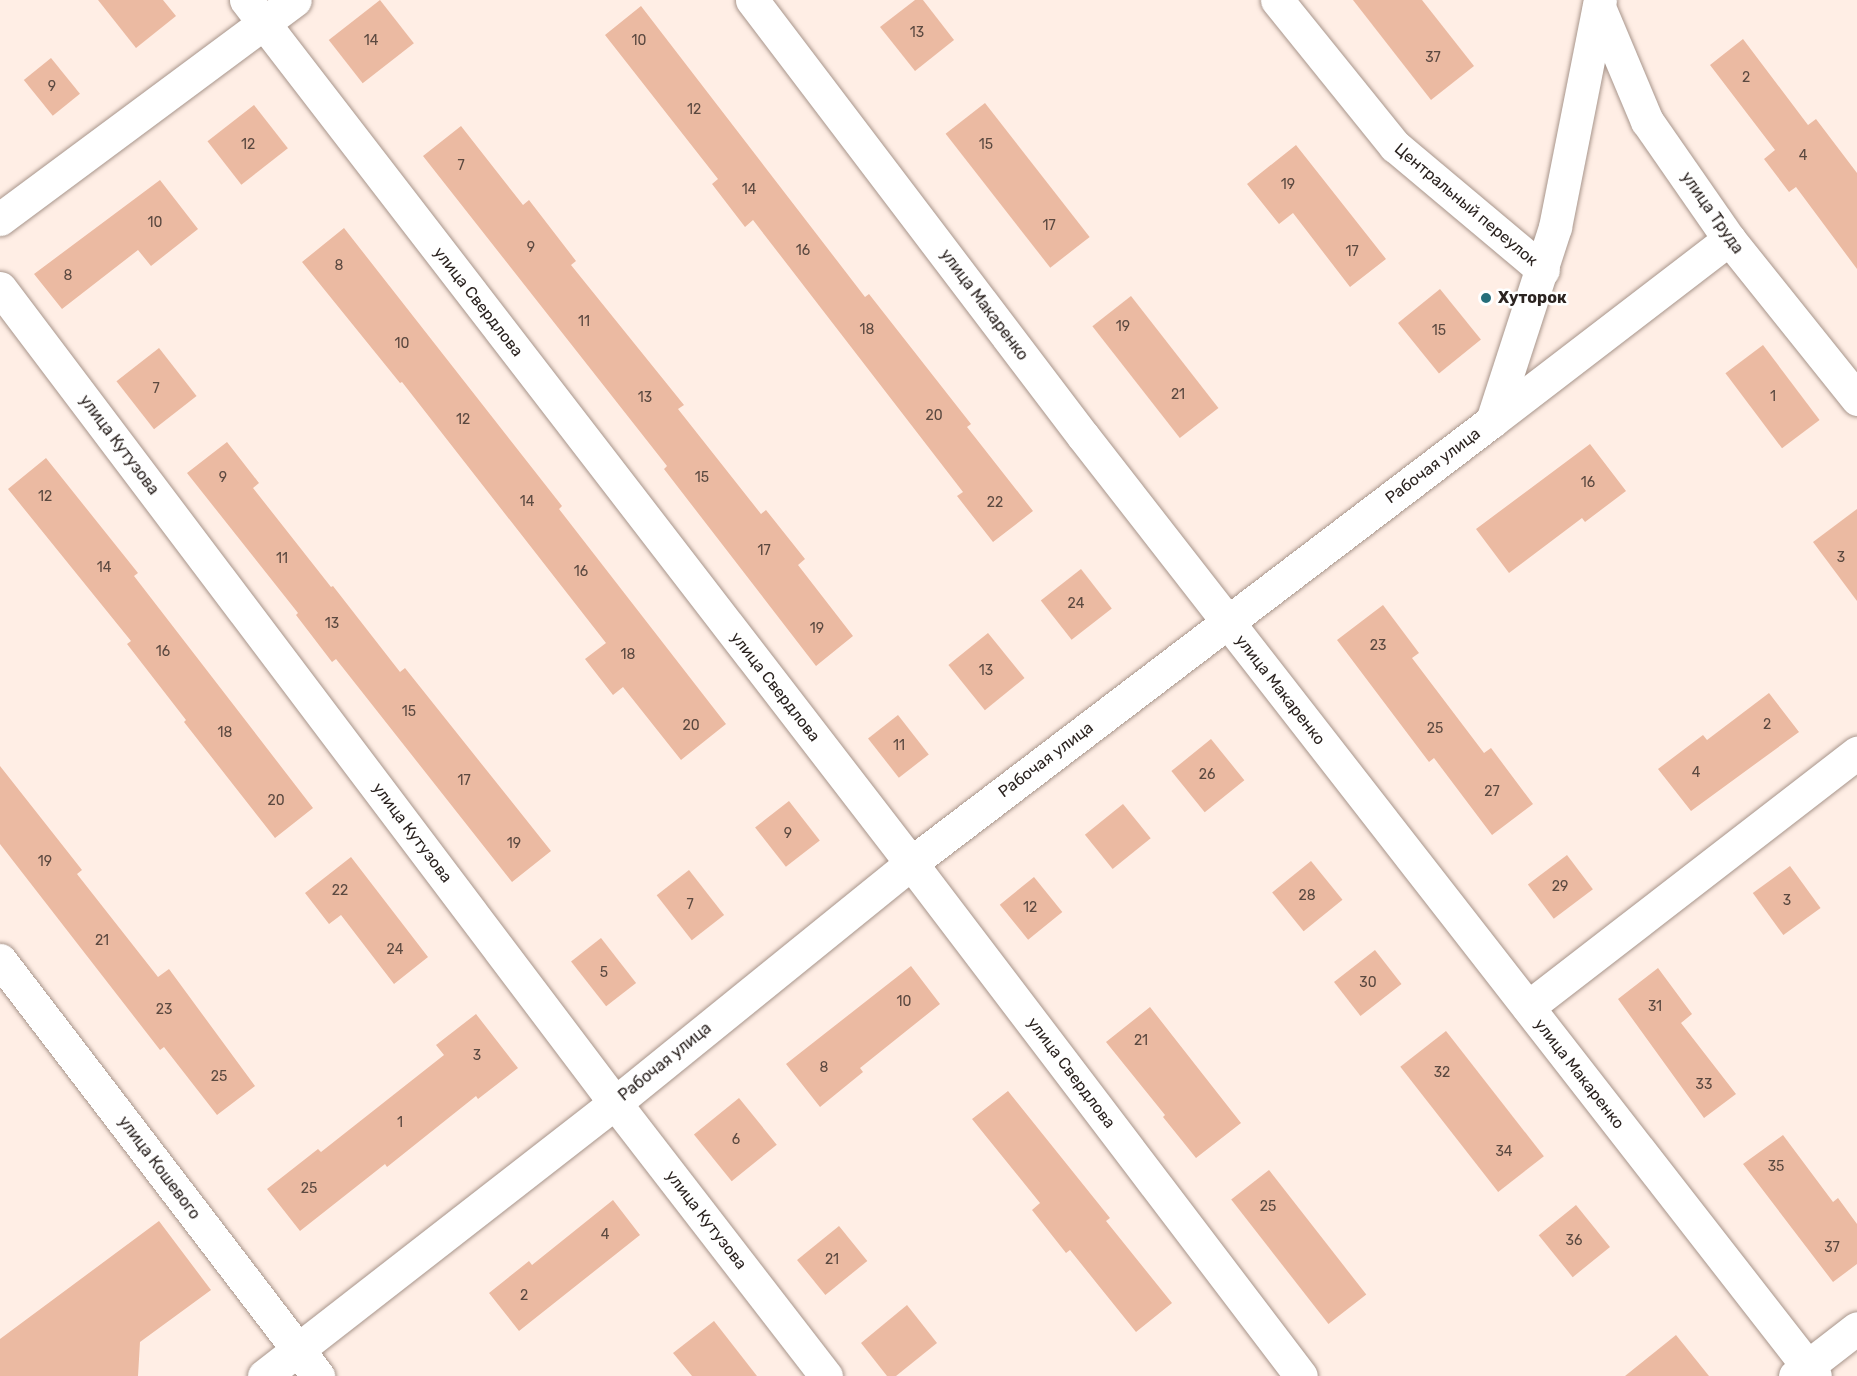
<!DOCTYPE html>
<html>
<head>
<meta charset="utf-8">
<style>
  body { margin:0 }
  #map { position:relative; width:1857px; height:1376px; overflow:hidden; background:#ffeee5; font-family:Rubik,sans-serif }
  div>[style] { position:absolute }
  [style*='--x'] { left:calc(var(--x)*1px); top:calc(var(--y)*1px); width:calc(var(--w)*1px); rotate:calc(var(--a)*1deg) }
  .building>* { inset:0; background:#ebbaa2; transform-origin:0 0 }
  .roads { filter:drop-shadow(0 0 2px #a8958b) drop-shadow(0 0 2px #a8958b) }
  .street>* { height:33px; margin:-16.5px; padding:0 16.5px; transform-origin:16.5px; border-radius:16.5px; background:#fff }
  .dots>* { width:16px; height:16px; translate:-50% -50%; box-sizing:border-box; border:3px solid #fff; border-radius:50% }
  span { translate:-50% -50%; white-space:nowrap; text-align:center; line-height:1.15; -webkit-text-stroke:5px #fff; paint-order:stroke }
  .number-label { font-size:14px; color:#5b4940 }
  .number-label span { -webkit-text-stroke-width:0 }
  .street-label { font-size:16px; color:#2b2320 }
  .poi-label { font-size:16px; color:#2b2320; font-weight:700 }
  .left { translate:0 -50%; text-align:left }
</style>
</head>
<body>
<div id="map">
  <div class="building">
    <div style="clip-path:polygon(98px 0,163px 0,176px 16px,136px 48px)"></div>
    <div style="left:380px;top:0;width:55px;height:65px;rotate:52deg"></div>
    <div style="clip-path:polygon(915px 0,923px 0,954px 40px,915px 71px,880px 27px)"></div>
    <div style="clip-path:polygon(1353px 0,1422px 0,1474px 66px,1431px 100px)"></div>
    <div style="clip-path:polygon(641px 6px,865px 297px,869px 294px,971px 424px,967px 427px,1033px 511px,993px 542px,957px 496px,963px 492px,753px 220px,745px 227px,712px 184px,718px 179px,605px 35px)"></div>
    <div style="clip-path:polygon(1743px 39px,1808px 125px,1816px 119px,1857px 173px,1857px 269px,1796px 187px,1789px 192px,1764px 159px,1775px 150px,1710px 65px)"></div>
    <div style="left:51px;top:58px;width:46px;height:35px;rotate:51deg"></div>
    <div style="left:985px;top:103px;width:170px;height:50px;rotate:52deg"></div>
    <div style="left:254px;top:105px;width:55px;height:59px;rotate:52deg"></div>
    <div style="clip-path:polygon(461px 126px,523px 205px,529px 200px,576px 261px,571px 265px,684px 405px,678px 409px,761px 514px,766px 510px,805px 559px,798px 565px,853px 636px,816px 666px,664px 469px,667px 466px,423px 156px)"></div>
    <div style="clip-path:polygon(1296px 145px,1386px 259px,1350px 287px,1293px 213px,1279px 224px,1247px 184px)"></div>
    <div style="clip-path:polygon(160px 180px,198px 229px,151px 266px,138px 250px,62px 309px,34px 274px)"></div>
    <div style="clip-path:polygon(344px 228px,562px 506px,559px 509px,726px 724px,681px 760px,623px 687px,613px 695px,585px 659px,606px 643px,402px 382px,400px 383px,302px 262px)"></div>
    <div style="left:1440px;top:289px;width:65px;height:54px;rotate:51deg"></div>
    <div style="left:1131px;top:296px;width:142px;height:49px;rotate:52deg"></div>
    <div style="left:1763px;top:345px;width:94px;height:47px;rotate:53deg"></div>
    <div style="left:159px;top:348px;width:61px;height:54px;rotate:52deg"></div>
    <div style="clip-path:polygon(227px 442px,259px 483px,253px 488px,331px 587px,333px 586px,400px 672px,405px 668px,551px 851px,512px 882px,336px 659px,332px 662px,296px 615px,298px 613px,187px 473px)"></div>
    <div style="clip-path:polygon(1590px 444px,1626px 491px,1585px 522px,1582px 518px,1509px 573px,1476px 529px)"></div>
    <div style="clip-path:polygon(46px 458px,138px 573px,134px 576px,313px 808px,275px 838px,184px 722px,186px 720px,127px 644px,131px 641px,8px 489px)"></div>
    <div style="clip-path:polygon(1857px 509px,1857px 601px,1813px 542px)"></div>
    <div style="left:1081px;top:569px;width:50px;height:51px;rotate:52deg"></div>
    <div style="clip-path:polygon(1383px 605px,1419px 653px,1412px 658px,1484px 753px,1491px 748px,1533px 804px,1492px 835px,1434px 758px,1429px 762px,1337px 640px)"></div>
    <div style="left:988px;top:633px;width:58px;height:51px;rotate:51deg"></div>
    <div style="clip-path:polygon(1769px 693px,1799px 732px,1691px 811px,1658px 769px,1703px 735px,1707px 740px)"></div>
    <div style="left:898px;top:715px;width:50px;height:38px;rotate:52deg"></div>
    <div style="left:1211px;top:739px;width:53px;height:51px;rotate:51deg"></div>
    <div style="clip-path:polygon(0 766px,82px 870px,77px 874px,158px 977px,169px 969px,255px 1086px,217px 1115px,164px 1047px,160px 1050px,0 844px)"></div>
    <div style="left:789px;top:801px;width:50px;height:43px;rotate:52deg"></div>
    <div style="left:1123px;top:804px;width:44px;height:49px;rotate:51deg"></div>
    <div style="left:1567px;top:855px;width:43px;height:49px;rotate:53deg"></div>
    <div style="clip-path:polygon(351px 857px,428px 957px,394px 984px,341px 915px,329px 924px,305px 893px)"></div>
    <div style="left:1311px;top:861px;width:50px;height:50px;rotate:51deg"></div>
    <div style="left:1790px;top:866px;width:52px;height:46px;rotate:54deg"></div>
    <div style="left:689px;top:870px;width:57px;height:41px;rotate:52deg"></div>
    <div style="left:1034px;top:877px;width:45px;height:44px;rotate:51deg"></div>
    <div style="left:601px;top:938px;width:57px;height:38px;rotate:52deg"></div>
    <div style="left:1375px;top:950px;width:43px;height:52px;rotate:52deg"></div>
    <div style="clip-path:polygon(911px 966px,940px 1004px,860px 1068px,863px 1072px,820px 1107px,786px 1064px)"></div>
    <div style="clip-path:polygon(1658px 968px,1692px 1014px,1681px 1023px,1736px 1094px,1704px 1118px,1618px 999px)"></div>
    <div style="clip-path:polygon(1150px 1007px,1241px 1123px,1196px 1158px,1163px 1117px,1165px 1115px,1106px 1042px)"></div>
    <div style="clip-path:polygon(476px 1014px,518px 1068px,478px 1099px,476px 1096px,387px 1167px,385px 1164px,300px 1231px,267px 1189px,318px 1149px,321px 1152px,444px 1055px,436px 1045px)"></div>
    <div style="left:1446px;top:1031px;width:159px;height:58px;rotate:52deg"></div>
    <div style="clip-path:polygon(1008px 1091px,1110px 1218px,1106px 1221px,1172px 1303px,1136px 1332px,1070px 1250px,1066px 1253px,1032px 1210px,1040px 1203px,972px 1119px)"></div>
    <div style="left:739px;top:1098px;width:60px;height:58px;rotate:51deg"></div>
    <div style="clip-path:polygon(1783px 1135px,1833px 1202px,1838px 1198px,1857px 1224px,1857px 1264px,1833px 1282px,1743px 1164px)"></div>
    <div style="left:1269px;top:1170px;width:158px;height:48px;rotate:52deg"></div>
    <div style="clip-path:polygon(613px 1200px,640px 1235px,519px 1331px,489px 1293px,529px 1261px,532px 1265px)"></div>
    <div style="left:1576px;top:1205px;width:54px;height:48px;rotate:51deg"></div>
    <div style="clip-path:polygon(159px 1221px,211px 1290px,140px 1342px,138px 1376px,0 1376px,0 1339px)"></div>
    <div style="left:839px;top:1226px;width:45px;height:54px;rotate:51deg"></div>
    <div style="clip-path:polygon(907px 1305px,937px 1343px,896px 1376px,887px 1376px,861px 1343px)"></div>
    <div style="clip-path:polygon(714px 1321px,757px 1376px,692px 1376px,673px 1353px)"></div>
    <div style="clip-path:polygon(1676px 1335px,1709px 1376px,1625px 1376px)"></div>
  </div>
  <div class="roads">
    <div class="street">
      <div style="--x:246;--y:0;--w:1089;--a:52.38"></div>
      <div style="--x:911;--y:863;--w:644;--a:52.76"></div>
      <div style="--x:752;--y:0;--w:547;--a:52.8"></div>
      <div style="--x:1083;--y:436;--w:1191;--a:52.09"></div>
      <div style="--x:1277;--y:0;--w:188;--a:51.1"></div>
      <div style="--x:1395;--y:146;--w:193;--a:40"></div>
      <div style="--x:1599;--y:7;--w:124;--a:67.2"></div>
      <div style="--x:1647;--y:121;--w:144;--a:55.2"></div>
      <div style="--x:1729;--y:239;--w:205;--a:51.3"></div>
      <div style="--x:0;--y:219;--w:367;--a:-36.6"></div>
      <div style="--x:0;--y:288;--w:1021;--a:52.96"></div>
      <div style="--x:615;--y:1103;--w:345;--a:52.3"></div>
      <div style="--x:1492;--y:421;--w:299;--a:-37.5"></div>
      <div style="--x:0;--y:960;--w:524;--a:52.6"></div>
      <div style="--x:1528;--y:1007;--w:416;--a:-37.7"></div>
      <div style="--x:264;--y:1376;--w:445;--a:-37.9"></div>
      <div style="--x:615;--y:1103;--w:381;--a:-39"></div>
      <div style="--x:911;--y:863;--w:730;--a:-37.26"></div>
      <div style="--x:1492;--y:421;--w:204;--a:-72"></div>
      <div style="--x:1555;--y:227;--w:231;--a:-78.8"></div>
      <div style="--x:1795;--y:1376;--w:78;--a:-37.7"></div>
    </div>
  </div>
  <div class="dots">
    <div style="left:1486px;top:298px;background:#266e7a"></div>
  </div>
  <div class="number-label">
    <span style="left:917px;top:33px">13</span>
    <span style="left:371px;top:41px">14</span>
    <span style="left:639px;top:41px">10</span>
    <span style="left:1433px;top:58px">37</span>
    <span style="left:1746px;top:78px">2</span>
    <span style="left:52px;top:87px">9</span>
    <span style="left:694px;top:110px">12</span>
    <span style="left:248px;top:145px">12</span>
    <span style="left:986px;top:145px">15</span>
    <span style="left:1803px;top:156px">4</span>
    <span style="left:461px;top:166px">7</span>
    <span style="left:1288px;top:185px">19</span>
    <span style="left:749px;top:190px">14</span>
    <span style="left:155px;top:223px">10</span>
    <span style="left:1049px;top:226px">17</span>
    <span style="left:531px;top:248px">9</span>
    <span style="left:803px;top:251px">16</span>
    <span style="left:1352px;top:252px">17</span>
    <span style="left:339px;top:266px">8</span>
    <span style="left:68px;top:276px">8</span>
    <span style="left:584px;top:322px">11</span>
    <span style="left:1123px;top:327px">19</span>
    <span style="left:867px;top:330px">18</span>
    <span style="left:1439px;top:331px">15</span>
    <span style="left:402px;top:344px">10</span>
    <span style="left:156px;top:389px">7</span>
    <span style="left:1178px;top:395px">21</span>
    <span style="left:1773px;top:397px">1</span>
    <span style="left:645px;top:398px">13</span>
    <span style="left:934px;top:416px">20</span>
    <span style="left:463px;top:420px">12</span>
    <span style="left:223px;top:478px">9</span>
    <span style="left:702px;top:478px">15</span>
    <span style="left:1588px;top:483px">16</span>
    <span style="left:45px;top:497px">12</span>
    <span style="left:527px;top:502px">14</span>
    <span style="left:995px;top:503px">22</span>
    <span style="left:764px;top:551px">17</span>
    <span style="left:1841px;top:558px">3</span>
    <span style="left:282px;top:559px">11</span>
    <span style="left:104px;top:568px">14</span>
    <span style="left:581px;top:572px">16</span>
    <span style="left:1076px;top:604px">24</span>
    <span style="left:332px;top:624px">13</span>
    <span style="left:817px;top:629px">19</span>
    <span style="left:1378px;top:646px">23</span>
    <span style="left:163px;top:652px">16</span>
    <span style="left:628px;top:655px">18</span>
    <span style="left:986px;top:671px">13</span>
    <span style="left:409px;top:712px">15</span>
    <span style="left:1767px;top:725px">2</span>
    <span style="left:691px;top:726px">20</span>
    <span style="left:1435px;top:729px">25</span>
    <span style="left:225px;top:733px">18</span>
    <span style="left:899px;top:746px">11</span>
    <span style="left:1696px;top:773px">4</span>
    <span style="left:1207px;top:775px">26</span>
    <span style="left:464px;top:781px">17</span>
    <span style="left:1492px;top:792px">27</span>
    <span style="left:276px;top:801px">20</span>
    <span style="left:788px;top:834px">9</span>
    <span style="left:514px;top:844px">19</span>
    <span style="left:45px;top:862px">19</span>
    <span style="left:1560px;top:887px">29</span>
    <span style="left:340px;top:891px">22</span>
    <span style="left:1307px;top:896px">28</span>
    <span style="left:1787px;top:901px">3</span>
    <span style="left:690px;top:905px">7</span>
    <span style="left:1030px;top:908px">12</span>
    <span style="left:102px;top:941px">21</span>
    <span style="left:395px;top:950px">24</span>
    <span style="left:604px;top:973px">5</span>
    <span style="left:1368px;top:983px">30</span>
    <span style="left:904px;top:1002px">10</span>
    <span style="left:1655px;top:1007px">31</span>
    <span style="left:164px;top:1010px">23</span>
    <span style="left:1141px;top:1041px">21</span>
    <span style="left:477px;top:1056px">3</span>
    <span style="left:824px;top:1068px">8</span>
    <span style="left:1442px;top:1073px">32</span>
    <span style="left:219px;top:1077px">25</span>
    <span style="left:1704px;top:1085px">33</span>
    <span style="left:400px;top:1123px">1</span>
    <span style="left:736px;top:1140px">6</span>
    <span style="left:1504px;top:1152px">34</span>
    <span style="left:1776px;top:1167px">35</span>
    <span style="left:309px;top:1189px">25</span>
    <span style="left:1268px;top:1207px">25</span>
    <span style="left:605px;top:1235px">4</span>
    <span style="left:1574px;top:1241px">36</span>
    <span style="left:1832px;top:1248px">37</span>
    <span style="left:832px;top:1260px">21</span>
    <span style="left:524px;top:1296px">2</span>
  </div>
  <div class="street-label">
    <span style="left:1466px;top:205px;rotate:40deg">Центральный переулок</span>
    <span style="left:1712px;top:213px;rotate:55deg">улица Труда</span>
    <span style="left:478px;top:302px;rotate:52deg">улица Свердлова</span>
    <span style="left:984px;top:305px;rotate:53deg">улица Макаренко</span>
    <span style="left:119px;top:445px;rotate:53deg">улица Кутузова</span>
    <span style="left:1433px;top:466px;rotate:-37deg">Рабочая улица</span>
    <span style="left:775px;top:687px;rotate:52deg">улица Свердлова</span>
    <span style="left:1280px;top:690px;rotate:52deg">улица Макаренко</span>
    <span style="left:1046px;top:760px;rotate:-37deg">Рабочая улица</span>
    <span style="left:412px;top:833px;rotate:53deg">улица Кутузова</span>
    <span style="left:665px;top:1062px;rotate:-39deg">Рабочая улица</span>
    <span style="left:1071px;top:1073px;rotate:53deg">улица Свердлова</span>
    <span style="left:1579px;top:1074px;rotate:52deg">улица Макаренко</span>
    <span style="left:159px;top:1168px;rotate:53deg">улица Кошевого</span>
    <span style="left:706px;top:1220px;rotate:52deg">улица Кутузова</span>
  </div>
  <div class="poi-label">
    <span class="left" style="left:1498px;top:298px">Хуторок</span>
  </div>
</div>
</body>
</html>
